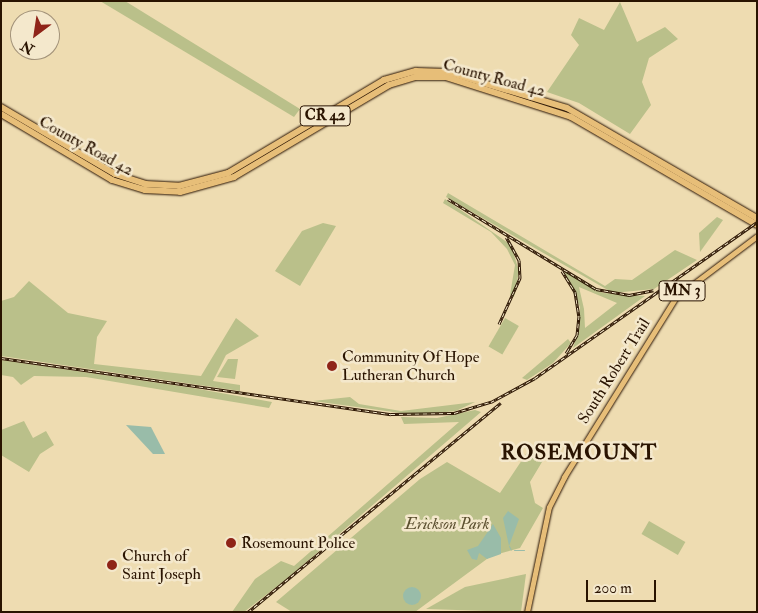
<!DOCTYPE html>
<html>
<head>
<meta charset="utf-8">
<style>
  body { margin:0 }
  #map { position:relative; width:758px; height:613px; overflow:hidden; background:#eedcb1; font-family:"IM FELL Double Pica",serif }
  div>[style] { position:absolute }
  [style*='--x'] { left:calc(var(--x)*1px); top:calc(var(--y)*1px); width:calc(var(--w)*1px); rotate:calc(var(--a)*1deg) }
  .green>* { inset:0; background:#bac08a; transform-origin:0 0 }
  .water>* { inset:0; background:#99bca9 }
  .round { border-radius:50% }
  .stream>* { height:1px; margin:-0.5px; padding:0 0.5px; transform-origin:0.5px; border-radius:0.5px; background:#99bca9 }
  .roads { filter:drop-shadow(0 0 1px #291300) drop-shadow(0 0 1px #291300) }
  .primary>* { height:5px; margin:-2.5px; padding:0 2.5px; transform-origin:2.5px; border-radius:2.5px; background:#e7be78 }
  .highway>* { height:6px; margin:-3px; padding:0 3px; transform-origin:3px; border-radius:3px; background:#e7be78 }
  .rail>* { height:3px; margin-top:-1.5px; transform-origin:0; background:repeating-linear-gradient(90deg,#f4e8cc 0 4px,#291300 0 8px); box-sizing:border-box; border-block:1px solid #291300 }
  .dots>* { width:14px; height:14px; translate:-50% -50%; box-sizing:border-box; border:2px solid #f4e8cc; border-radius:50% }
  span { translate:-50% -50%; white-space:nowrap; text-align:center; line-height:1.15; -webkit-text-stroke:5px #f4e8cc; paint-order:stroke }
  .shield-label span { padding:1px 4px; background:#f4e8cc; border:1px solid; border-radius:4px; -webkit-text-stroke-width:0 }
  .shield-label { font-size:15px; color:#291300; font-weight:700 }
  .street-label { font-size:16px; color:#291300 }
  .poi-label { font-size:16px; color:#291300 }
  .left { translate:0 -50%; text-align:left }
  .park-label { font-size:16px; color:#5c5030; font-style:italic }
  .district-label { font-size:21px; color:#291300; font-weight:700; letter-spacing:1px }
  .frame { position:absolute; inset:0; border:2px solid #291300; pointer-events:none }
  .north { position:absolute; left:10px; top:10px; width:50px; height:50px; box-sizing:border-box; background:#f4e8cc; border:1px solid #a3937a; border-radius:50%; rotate:211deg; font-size:14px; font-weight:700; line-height:20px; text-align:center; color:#291300 }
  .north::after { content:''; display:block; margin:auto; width:18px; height:22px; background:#8f2418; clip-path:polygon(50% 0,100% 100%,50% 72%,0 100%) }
  .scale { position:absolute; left:586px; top:580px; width:70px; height:22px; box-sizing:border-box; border:2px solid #291300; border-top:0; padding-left:6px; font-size:15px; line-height:18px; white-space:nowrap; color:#291300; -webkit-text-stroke:4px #f4e8cc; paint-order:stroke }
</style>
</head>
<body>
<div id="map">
  <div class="green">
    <div style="clip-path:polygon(100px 1px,125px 1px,300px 109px,294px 117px)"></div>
    <div style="clip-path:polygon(620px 2px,637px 42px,665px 27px,678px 39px,649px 58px,642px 82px,651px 105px,630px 134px,579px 103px,547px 92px,579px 45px,571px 35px,579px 18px,604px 30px)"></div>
    <div style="clip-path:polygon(448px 193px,605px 286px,615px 279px,632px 280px,675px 250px,697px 260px,654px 289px,613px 293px,446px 197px)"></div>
    <div style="clip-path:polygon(445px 199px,511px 245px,519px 271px,514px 297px,510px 295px,515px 265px,507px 249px,491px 232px,443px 203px)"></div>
    <div style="clip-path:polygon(717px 217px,723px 220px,700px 252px,699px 233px)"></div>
    <div style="clip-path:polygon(323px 223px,336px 226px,300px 286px,275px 271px,302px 231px)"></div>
    <div style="clip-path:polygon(evenodd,563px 270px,603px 293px,645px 296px,573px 348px,579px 330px,580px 307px,563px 270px,579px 287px,617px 303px,585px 328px,584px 309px,579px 287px)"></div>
    <div style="clip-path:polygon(29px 281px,68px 313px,107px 321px,97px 337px,94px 364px,201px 376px,236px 318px,259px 336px,226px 355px,213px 381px,240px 385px,240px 391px,1px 356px,1px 301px,14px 297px)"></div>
    <div style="left:505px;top:318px;width:16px;height:33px;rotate:30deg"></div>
    <div style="clip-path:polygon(568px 339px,571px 343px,553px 363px,527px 380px,522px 378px)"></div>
    <div style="clip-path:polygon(228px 359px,238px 359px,235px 379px,217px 377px)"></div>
    <div style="clip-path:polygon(1px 360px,193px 388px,272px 402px,269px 408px,86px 377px,34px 376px,21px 385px,13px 377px,1px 375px)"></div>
    <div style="clip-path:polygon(350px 397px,359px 404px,401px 411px,475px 402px,456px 411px,415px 415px,313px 401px)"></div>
    <div style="clip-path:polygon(475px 410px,481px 412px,289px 577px,244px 612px,232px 612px,255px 579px,281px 561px,294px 566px,459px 422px,404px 424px,401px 417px,437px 418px)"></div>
    <div style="clip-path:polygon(24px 421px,33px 438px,46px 431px,54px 445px,40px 454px,29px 472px,1px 455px,1px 430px)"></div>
    <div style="clip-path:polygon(530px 448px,545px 457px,530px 482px,535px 503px,543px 508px,520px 548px,491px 556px,415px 612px,292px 612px,276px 602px,420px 479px,447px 462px,500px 493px)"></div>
    <div style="left:649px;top:521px;width:42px;height:15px;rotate:30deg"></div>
    <div style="clip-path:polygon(526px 574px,521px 612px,426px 609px,465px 587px)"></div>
  </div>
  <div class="water">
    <div style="clip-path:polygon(126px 425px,151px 427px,165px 454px,153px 454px)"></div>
    <div style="clip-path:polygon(508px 511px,519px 519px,509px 546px,503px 518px)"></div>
    <div style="clip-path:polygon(493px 524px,501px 538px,501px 554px,487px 559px,479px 553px,477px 560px,472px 559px,467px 550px,478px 546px)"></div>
    <div class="round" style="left:403px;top:587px;width:18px;height:18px"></div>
  </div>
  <div class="stream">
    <div style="--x:509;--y:546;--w:4;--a:63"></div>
    <div style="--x:514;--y:550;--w:10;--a:0"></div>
  </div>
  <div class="roads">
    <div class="primary">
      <div style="--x:527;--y:612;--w:107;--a:-78.2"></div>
      <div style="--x:549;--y:507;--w:34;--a:-63"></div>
      <div style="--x:564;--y:477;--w:212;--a:-58.1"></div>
      <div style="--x:676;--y:297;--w:101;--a:-37"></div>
    </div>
    <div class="highway">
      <div style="--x:1;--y:107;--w:132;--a:30.4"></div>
      <div style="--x:115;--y:174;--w:32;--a:18"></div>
      <div style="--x:145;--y:184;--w:34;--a:3"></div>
      <div style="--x:179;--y:186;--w:51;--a:-14.9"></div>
      <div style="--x:228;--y:173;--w:182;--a:-30.8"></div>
      <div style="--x:384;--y:80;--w:33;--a:-16"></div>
      <div style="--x:416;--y:71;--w:31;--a:2"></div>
      <div style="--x:447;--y:72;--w:125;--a:16.7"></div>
      <div style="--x:567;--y:108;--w:220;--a:30.1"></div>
      <div style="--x:1;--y:114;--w:129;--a:30.7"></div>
      <div style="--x:112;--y:180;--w:34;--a:17"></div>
      <div style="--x:145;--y:190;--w:35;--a:3"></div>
      <div style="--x:180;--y:192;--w:56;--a:-15.5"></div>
      <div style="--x:234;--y:177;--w:180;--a:-30.7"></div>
      <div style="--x:389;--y:85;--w:27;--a:-17"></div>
      <div style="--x:415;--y:77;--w:31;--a:0"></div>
      <div style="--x:446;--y:77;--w:131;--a:17.7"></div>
      <div style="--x:571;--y:117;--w:215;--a:30.1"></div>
    </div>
  </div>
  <div class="rail">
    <div style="--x:448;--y:199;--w:173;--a:31.3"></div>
    <div style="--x:596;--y:289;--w:34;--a:10"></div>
    <div style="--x:629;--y:295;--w:25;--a:-11"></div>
    <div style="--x:562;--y:271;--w:25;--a:58"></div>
    <div style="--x:575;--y:292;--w:24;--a:81"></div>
    <div style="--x:579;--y:316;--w:19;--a:96"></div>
    <div style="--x:577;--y:335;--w:21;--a:121"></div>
    <div style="--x:499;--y:324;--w:51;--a:-65.5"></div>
    <div style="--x:520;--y:278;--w:18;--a:-93"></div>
    <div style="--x:519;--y:260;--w:26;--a:-119"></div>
    <div style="--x:1;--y:358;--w:394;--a:8.2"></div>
    <div style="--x:391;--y:414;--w:63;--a:-0.9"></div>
    <div style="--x:454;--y:413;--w:39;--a:-17"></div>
    <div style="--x:491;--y:402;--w:50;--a:-28.6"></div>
    <div style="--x:535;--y:378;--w:271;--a:-35.1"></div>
    <div style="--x:248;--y:612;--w:328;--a:-39.6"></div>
  </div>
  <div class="dots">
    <div style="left:332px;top:366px;background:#8f2418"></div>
    <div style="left:231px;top:543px;background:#8f2418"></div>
    <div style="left:112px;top:565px;background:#8f2418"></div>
  </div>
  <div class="shield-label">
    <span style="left:325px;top:116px">CR 42</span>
    <span style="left:682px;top:291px">MN 3</span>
  </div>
  <div class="street-label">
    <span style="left:494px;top:78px;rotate:15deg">County Road 42</span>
    <span style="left:86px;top:146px;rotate:29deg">County Road 42</span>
    <span style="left:614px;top:371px;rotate:-58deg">South Robert Trail</span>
  </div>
  <div class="poi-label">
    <span class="left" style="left:342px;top:366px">Community Of Hope<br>Lutheran Church</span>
    <span class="left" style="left:241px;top:543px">Rosemount Police</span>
    <span class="left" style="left:122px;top:565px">Church of<br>Saint Joseph</span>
  </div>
  <div class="park-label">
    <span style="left:447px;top:524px">Erickson Park</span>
  </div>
  <div class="district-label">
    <span style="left:579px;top:453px">ROSEMOUNT</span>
  </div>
  <div class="frame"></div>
  <div class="north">N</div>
  <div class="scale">200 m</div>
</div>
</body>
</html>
